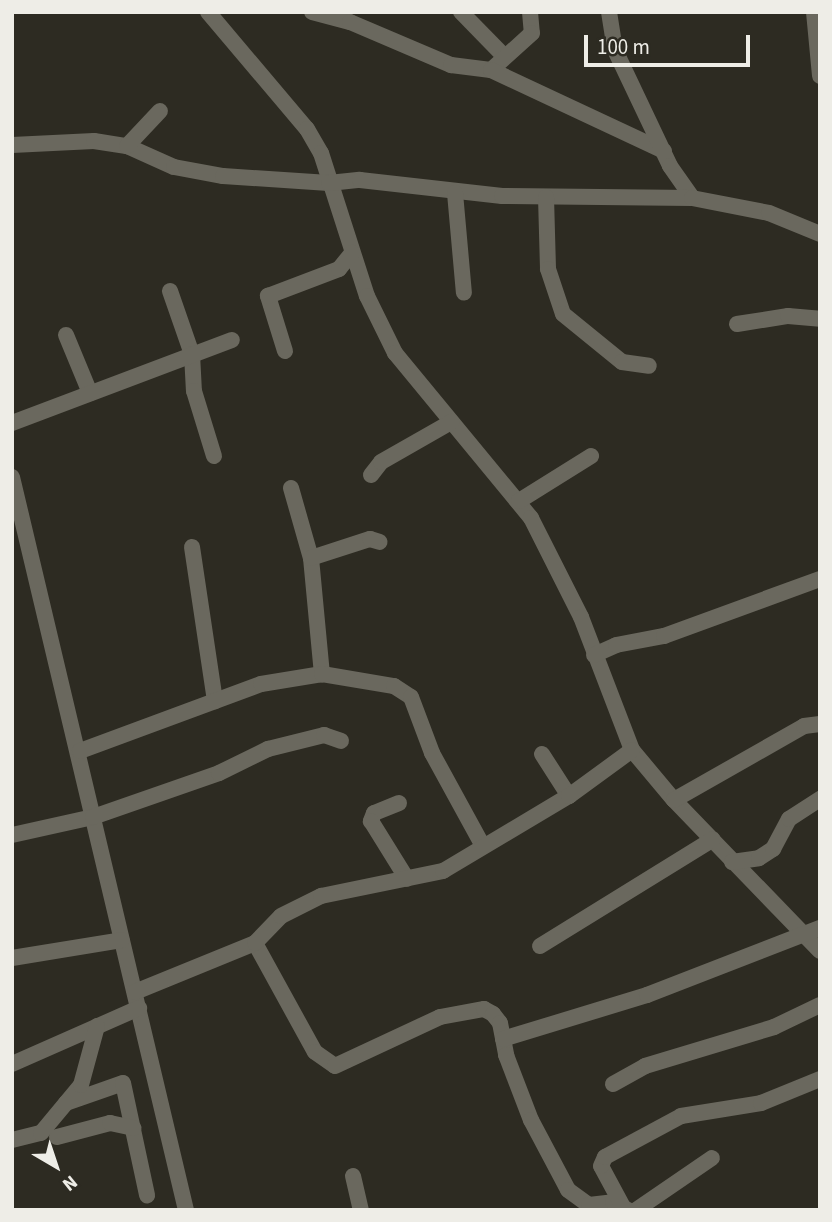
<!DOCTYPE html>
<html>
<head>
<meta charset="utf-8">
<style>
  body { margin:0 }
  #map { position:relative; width:832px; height:1222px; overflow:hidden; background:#2d2b22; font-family:"Source Sans 3",sans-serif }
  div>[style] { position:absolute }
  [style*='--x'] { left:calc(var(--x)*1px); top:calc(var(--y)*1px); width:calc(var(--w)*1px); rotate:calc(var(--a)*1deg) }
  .minor>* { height:16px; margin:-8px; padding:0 8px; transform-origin:8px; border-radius:8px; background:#6a685e }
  span { translate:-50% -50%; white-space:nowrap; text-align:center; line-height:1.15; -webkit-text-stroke:5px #2d2b22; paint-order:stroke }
  .frame { position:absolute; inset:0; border:14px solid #eeede7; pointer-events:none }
  .north { position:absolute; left:21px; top:1131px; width:70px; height:70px; -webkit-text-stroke:5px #2d2b22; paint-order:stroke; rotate:141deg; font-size:19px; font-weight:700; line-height:28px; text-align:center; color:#eeede7 }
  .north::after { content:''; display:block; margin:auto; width:24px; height:32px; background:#eeede7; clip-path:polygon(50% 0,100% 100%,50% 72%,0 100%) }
  .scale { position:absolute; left:584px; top:35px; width:166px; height:32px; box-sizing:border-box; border:4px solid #eeede7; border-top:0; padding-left:9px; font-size:21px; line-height:24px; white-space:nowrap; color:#eeede7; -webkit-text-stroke:5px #2d2b22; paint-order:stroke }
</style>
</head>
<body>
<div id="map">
  <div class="minor">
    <div style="--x:208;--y:12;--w:153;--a:49.8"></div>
    <div style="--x:307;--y:129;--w:28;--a:60"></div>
    <div style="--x:321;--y:153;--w:150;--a:72.2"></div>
    <div style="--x:367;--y:296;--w:64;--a:63.8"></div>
    <div style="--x:395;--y:353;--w:214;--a:50.5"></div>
    <div style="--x:531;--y:518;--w:111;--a:63.2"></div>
    <div style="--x:581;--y:617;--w:142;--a:69"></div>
    <div style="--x:632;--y:750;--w:65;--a:50"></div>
    <div style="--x:674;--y:800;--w:210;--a:46"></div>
    <div style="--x:312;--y:12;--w:39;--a:15"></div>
    <div style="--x:350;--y:22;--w:110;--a:23.1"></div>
    <div style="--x:451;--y:65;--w:40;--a:7.1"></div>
    <div style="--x:461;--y:12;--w:60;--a:45.7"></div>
    <div style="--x:530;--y:12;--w:21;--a:85"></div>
    <div style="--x:532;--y:33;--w:55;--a:137.9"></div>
    <div style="--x:491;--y:70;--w:191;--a:25.1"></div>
    <div style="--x:609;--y:12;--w:38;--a:81"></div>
    <div style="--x:615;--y:50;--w:128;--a:64.6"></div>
    <div style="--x:670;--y:166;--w:39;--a:55"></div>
    <div style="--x:814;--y:12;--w:64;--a:84.6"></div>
    <div style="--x:12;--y:145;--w:82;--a:-2.8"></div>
    <div style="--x:94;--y:141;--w:33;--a:9"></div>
    <div style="--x:127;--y:146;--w:51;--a:24.1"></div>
    <div style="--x:174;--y:167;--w:50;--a:10.4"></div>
    <div style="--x:223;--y:176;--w:106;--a:3.8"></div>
    <div style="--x:329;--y:183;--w:31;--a:-6"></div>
    <div style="--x:360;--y:180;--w:143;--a:6.4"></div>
    <div style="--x:502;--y:196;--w:190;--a:0.6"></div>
    <div style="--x:692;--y:198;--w:78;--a:11"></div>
    <div style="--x:769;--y:213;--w:55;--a:22.4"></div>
    <div style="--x:127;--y:146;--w:48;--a:-46.7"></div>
    <div style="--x:455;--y:193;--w:100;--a:84.9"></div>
    <div style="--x:546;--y:197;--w:72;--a:88.4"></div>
    <div style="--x:548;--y:269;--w:47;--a:71.6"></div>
    <div style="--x:563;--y:314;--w:76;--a:39.1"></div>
    <div style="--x:622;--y:362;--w:27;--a:8"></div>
    <div style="--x:170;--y:291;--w:67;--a:70.8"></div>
    <div style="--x:192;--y:354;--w:37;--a:87"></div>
    <div style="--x:194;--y:391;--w:68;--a:72.9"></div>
    <div style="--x:737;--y:324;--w:52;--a:-8.9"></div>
    <div style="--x:788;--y:316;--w:32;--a:5"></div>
    <div style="--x:66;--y:335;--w:63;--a:67.5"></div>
    <div style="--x:285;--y:351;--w:58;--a:-107.2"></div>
    <div style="--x:268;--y:296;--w:76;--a:-20.8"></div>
    <div style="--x:339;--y:269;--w:21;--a:-51"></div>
    <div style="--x:12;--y:423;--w:235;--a:-20.7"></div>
    <div style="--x:371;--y:475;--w:16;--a:-52"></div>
    <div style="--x:381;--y:462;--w:81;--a:-29.7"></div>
    <div style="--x:12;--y:477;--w:753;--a:76.65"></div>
    <div style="--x:291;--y:488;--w:73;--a:74.1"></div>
    <div style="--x:311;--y:558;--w:117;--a:84.6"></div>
    <div style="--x:519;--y:501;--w:85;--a:-32"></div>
    <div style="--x:192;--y:547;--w:156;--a:81.5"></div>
    <div style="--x:311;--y:558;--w:62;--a:-17.9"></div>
    <div style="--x:370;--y:539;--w:10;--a:17"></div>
    <div style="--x:594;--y:655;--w:24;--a:-24"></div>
    <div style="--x:616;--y:645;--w:49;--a:-10.6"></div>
    <div style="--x:664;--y:636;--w:166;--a:-20.1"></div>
    <div style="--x:80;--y:751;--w:193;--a:-20.3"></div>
    <div style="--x:261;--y:684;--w:62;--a:-9.3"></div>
    <div style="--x:322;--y:674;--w:73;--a:9.5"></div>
    <div style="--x:394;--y:686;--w:20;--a:33"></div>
    <div style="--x:411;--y:697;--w:60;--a:69.4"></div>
    <div style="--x:432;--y:753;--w:106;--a:61.3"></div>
    <div style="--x:542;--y:754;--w:50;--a:57.3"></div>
    <div style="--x:674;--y:800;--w:150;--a:-29.6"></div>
    <div style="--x:804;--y:726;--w:16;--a:-7"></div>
    <div style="--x:399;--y:803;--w:27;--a:158"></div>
    <div style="--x:374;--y:813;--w:9;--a:111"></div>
    <div style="--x:371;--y:821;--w:68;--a:58.2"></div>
    <div style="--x:12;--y:835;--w:83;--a:-12.5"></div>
    <div style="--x:93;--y:817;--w:133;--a:-19.2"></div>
    <div style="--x:219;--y:773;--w:55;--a:-26.1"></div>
    <div style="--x:268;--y:749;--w:58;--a:-14"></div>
    <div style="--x:324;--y:735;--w:18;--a:19"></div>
    <div style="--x:732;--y:862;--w:27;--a:-8"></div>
    <div style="--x:759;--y:858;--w:17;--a:-33"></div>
    <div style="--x:773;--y:849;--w:34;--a:-62"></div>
    <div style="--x:789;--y:819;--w:37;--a:-33"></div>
    <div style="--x:255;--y:943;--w:124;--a:61.2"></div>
    <div style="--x:315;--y:1052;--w:24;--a:35"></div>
    <div style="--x:335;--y:1066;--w:116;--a:-25"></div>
    <div style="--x:440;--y:1017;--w:45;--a:-10.3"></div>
    <div style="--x:484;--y:1009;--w:10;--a:29"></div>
    <div style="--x:493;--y:1014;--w:11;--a:52"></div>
    <div style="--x:500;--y:1023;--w:33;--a:79"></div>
    <div style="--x:506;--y:1055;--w:70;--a:69"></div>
    <div style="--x:531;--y:1120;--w:79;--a:62.1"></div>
    <div style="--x:568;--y:1190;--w:26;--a:36"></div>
    <div style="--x:589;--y:1205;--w:24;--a:-7"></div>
    <div style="--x:613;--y:1202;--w:17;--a:28"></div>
    <div style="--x:540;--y:946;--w:203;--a:-31.7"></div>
    <div style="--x:12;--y:958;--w:111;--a:-9.3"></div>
    <div style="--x:135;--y:992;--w:130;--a:-22.2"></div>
    <div style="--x:255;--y:943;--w:37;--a:-46"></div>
    <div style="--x:281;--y:916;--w:45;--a:-26.6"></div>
    <div style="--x:321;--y:896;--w:125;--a:-11.6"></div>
    <div style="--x:443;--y:871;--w:147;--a:-30.8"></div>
    <div style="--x:569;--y:796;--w:78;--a:-36.1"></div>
    <div style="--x:503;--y:1039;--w:151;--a:-17"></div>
    <div style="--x:647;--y:995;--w:186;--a:-21.2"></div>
    <div style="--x:12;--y:1064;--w:139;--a:-23.8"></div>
    <div style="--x:613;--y:1084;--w:37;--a:-29"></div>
    <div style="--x:645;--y:1066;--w:135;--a:-16.8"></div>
    <div style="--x:774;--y:1027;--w:51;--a:-25.6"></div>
    <div style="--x:66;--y:1103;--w:60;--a:-19.3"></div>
    <div style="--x:123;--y:1083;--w:115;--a:77.9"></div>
    <div style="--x:57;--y:1137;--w:55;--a:-14.8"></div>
    <div style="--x:110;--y:1123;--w:24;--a:12"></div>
    <div style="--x:12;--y:1140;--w:30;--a:-14"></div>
    <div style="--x:41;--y:1133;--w:62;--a:-50.2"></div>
    <div style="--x:81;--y:1085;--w:61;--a:-74.8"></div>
    <div style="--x:353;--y:1176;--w:35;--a:77"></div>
    <div style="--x:622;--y:1205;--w:44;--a:-118.3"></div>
    <div style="--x:601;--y:1166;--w:10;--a:-66"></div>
    <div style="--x:605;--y:1157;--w:86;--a:-28.3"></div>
    <div style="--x:681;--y:1116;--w:81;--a:-9.2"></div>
    <div style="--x:761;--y:1103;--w:64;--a:-22.1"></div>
    <div style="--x:636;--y:1210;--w:92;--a:-34.4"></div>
  </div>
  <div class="frame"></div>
  <div class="north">N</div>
  <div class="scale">100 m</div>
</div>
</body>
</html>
